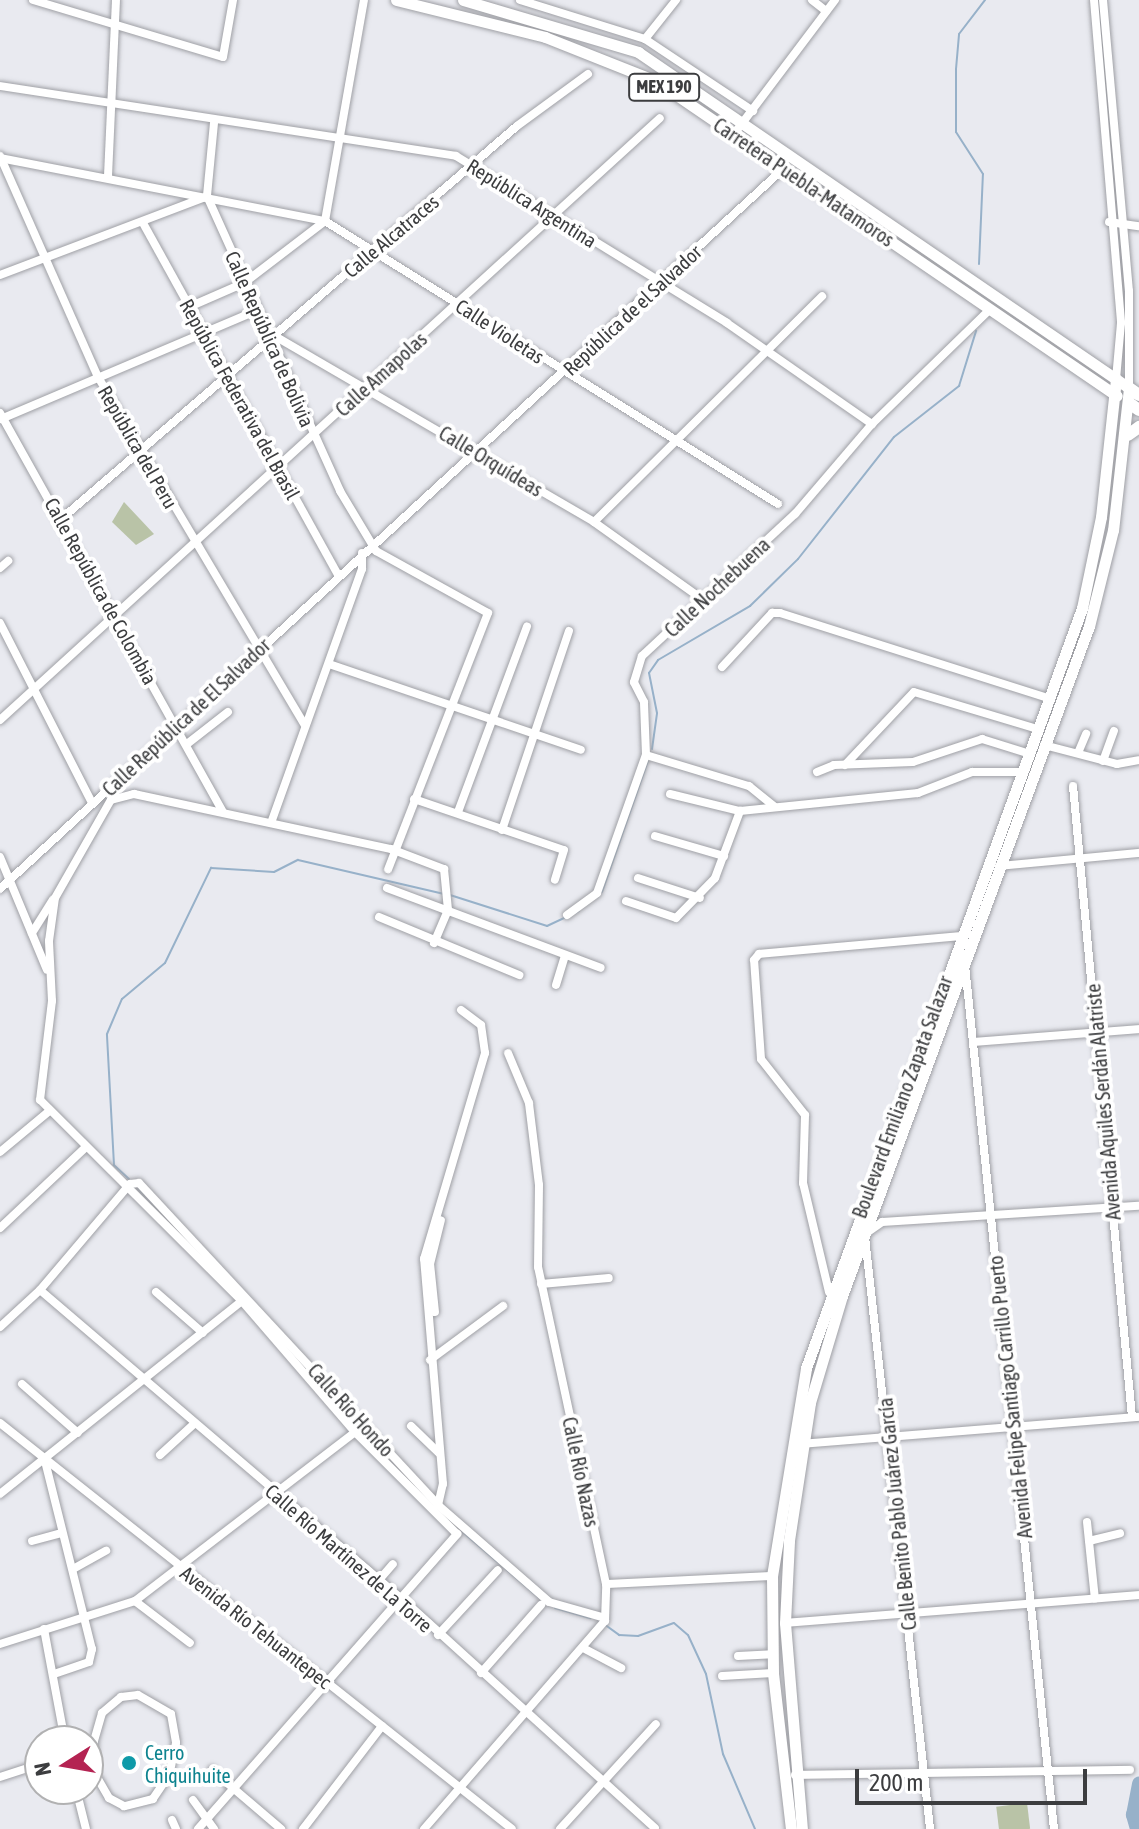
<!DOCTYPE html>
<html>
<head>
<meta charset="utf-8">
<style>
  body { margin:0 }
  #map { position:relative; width:1139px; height:1829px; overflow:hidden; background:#e9eaf0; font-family:"Asap Condensed",sans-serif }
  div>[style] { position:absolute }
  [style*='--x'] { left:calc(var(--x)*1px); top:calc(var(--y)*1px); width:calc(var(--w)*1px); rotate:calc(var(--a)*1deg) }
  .green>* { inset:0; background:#b9c3a7; transform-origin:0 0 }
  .stream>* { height:2px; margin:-1px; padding:0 1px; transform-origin:1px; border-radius:1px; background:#97b1c9 }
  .river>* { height:14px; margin:-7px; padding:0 7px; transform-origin:7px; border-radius:7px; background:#97b1c9 }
  .roads { filter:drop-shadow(0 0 2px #9fa0a5) drop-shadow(0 0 2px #9fa0a5) }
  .minor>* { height:8px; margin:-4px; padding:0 4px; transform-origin:4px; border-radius:4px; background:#fff }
  .major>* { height:11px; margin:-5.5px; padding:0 5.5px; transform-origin:5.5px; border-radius:5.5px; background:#fff }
  .highway>* { height:12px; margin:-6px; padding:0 6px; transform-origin:6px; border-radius:6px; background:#fff }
  .dots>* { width:22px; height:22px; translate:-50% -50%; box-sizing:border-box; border:4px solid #fff; border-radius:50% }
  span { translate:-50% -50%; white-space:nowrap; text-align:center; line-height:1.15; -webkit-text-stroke:8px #fff; paint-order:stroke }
  .shield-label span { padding:2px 6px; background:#fff; border:2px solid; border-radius:6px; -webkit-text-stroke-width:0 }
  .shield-label { font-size:18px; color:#3c3d3f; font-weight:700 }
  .street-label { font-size:20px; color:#3c3d3f }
  .culture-label { font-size:20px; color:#0d838f }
  .left { translate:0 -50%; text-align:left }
  .north { position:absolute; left:24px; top:1725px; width:80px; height:80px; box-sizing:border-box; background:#fff; border:2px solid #b1b1b2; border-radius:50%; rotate:259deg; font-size:22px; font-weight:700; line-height:32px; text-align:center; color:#3c3d3f }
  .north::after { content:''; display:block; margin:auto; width:28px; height:36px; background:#b42352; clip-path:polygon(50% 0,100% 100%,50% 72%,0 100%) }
  .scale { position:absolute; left:855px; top:1769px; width:232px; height:36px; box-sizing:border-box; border:4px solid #3c3d3f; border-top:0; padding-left:10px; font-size:24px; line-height:28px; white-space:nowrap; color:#3c3d3f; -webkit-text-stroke:6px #fff; paint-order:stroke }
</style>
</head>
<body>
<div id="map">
  <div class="green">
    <div style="clip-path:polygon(124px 502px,154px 534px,136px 545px,112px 522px)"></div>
    <div style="left:1027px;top:1803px;width:26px;height:31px;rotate:83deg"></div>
  </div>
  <div class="stream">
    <div style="--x:979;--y:264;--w:90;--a:-87.5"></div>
    <div style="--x:983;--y:174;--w:50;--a:-122.7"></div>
    <div style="--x:956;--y:132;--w:63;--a:-90"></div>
    <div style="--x:956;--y:69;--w:35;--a:-85"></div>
    <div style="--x:959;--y:34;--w:43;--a:-52.6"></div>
    <div style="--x:652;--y:749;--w:36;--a:-82"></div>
    <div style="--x:657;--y:713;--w:41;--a:-101.3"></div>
    <div style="--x:649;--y:673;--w:16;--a:-55"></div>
    <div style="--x:658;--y:660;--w:107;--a:-30.4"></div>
    <div style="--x:750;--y:606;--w:67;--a:-44.4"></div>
    <div style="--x:798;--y:559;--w:155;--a:-51.8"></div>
    <div style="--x:894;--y:437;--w:83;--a:-38.1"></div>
    <div style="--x:959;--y:386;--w:58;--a:-72.8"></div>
    <div style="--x:602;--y:892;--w:139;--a:-70.7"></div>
    <div style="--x:450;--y:895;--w:102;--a:17.7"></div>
    <div style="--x:547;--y:926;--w:35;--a:-25"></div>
    <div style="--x:129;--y:1179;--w:21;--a:-137"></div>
    <div style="--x:114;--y:1165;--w:131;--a:-93.1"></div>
    <div style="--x:107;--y:1034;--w:38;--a:-67"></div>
    <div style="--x:122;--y:999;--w:56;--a:-39.9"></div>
    <div style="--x:165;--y:963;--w:106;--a:-64.2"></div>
    <div style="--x:211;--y:868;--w:63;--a:3.6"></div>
    <div style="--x:274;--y:872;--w:27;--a:-27"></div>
    <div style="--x:298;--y:860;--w:150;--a:13.1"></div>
    <div style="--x:136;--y:1187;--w:46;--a:45.9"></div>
    <div style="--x:322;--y:1386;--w:85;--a:46.9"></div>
    <div style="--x:451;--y:1522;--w:121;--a:40.7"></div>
    <div style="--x:555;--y:1608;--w:37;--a:16"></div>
    <div style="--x:604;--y:1624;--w:19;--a:36"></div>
    <div style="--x:619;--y:1635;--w:19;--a:3"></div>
    <div style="--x:638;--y:1636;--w:38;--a:-20"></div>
    <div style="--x:674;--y:1623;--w:18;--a:41"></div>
    <div style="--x:688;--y:1635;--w:43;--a:65.2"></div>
    <div style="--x:706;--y:1674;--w:82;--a:78"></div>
    <div style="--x:723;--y:1754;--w:82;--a:66.9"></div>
  </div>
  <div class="river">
    <div style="--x:1137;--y:1829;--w:15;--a:-106"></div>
    <div style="--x:1133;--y:1815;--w:32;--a:-79"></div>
  </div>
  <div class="roads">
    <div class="minor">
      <div style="--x:33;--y:0;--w:198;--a:16.7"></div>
      <div style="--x:223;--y:57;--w:58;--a:-80"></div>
      <div style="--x:520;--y:0;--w:131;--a:17.3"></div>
      <div style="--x:645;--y:39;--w:130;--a:33.7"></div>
      <div style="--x:812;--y:0;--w:18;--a:38"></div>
      <div style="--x:1094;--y:0;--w:324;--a:85.2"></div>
      <div style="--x:1121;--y:323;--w:56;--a:95.1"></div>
      <div style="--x:1103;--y:0;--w:292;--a:84.9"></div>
      <div style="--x:1129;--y:291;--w:97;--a:90"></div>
      <div style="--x:645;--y:39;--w:50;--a:-51.5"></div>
      <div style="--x:0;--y:86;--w:461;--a:8.7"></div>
      <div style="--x:456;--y:156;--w:318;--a:31.6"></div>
      <div style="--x:727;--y:323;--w:177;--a:34.9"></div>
      <div style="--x:214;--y:123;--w:73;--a:95.5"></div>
      <div style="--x:207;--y:196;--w:324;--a:65.7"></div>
      <div style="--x:340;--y:491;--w:70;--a:59"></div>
      <div style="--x:376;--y:551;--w:128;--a:29"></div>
      <div style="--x:488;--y:613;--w:275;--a:111.3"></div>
      <div style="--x:734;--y:134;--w:168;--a:-53"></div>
      <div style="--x:0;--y:156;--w:242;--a:66.1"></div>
      <div style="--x:98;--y:377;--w:404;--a:59.3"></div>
      <div style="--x:0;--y:158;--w:331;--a:11"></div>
      <div style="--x:325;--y:221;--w:534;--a:31.99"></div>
      <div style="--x:108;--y:176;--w:176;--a:-87.4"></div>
      <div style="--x:1109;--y:222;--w:30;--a:8"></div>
      <div style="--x:143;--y:223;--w:402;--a:61"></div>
      <div style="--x:0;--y:275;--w:219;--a:-20.8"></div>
      <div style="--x:189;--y:307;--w:60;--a:-23.6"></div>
      <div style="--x:244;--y:283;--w:102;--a:-37.4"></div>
      <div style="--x:325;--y:221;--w:224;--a:-80"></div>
      <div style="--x:273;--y:335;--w:371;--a:30.2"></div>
      <div style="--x:594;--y:522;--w:133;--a:35.5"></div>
      <div style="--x:0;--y:413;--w:457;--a:60.8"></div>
      <div style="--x:1;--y:419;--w:277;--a:-23"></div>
      <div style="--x:60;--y:520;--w:603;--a:-40.77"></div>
      <div style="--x:517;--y:126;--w:88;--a:-36.2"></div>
      <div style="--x:594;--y:522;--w:321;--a:-44.7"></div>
      <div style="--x:0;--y:568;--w:11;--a:-41"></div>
      <div style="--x:0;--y:623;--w:202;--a:62.9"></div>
      <div style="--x:329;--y:664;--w:266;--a:18.8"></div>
      <div style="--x:722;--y:667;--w:74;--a:-47.2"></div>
      <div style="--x:772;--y:613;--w:8;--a:0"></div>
      <div style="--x:780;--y:613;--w:281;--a:17.6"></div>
      <div style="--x:0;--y:720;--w:893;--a:-42.37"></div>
      <div style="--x:187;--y:744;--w:52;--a:-38"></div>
      <div style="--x:1044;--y:745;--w:75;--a:14.6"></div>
      <div style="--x:1117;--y:764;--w:22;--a:-10"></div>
      <div style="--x:1078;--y:753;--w:21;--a:-67"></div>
      <div style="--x:646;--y:755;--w:108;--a:16.8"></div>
      <div style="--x:749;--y:786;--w:32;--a:39"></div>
      <div style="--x:1103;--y:761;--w:32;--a:-70"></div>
      <div style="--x:845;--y:765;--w:100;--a:-46.6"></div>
      <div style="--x:914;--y:692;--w:128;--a:16.7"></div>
      <div style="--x:817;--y:772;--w:18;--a:-22"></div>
      <div style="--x:834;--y:765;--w:79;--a:-2.2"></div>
      <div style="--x:913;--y:762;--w:73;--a:-18.4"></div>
      <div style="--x:982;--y:739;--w:47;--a:17.3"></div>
      <div style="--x:1073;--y:786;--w:634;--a:84.66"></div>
      <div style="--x:670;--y:794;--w:72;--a:13.7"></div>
      <div style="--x:740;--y:811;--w:179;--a:-5.8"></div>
      <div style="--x:918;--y:793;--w:58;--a:-21.3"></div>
      <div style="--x:972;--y:772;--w:48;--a:0"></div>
      <div style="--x:414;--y:799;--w:158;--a:18.8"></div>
      <div style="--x:564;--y:850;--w:31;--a:107"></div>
      <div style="--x:458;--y:812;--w:198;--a:-69.6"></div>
      <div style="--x:271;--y:823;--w:270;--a:-70.3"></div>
      <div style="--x:362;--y:569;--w:16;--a:-90"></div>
      <div style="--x:502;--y:830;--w:210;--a:-71.4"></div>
      <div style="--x:655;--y:836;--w:72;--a:16.2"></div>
      <div style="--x:0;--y:857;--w:122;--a:67.4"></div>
      <div style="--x:999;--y:866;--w:141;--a:-5.3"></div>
      <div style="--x:638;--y:878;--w:65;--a:17.9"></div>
      <div style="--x:387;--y:888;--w:228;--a:20.5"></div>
      <div style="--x:0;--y:889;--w:1065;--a:-42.6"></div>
      <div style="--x:626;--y:901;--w:53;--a:18.8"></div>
      <div style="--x:676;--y:918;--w:56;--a:-45.7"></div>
      <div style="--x:715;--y:878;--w:72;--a:-69.5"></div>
      <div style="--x:567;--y:915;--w:37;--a:-36"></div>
      <div style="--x:597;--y:893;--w:146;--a:-70.5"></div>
      <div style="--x:646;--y:755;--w:53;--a:-92.2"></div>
      <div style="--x:644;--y:702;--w:22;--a:-117"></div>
      <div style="--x:634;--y:682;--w:27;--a:-73"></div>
      <div style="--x:642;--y:656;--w:209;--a:-42.9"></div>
      <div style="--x:795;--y:514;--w:118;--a:-49.5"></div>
      <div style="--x:872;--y:424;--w:162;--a:-44.2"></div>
      <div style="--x:379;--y:917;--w:152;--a:22.5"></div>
      <div style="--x:32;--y:933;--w:39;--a:-58"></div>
      <div style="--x:965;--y:965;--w:869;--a:84.12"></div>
      <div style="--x:556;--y:985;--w:31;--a:-73"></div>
      <div style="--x:974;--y:1042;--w:166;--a:-4.5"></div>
      <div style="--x:0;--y:1152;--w:62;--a:-39.8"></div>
      <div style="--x:0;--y:1228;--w:117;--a:-43.3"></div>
      <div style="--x:865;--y:1234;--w:21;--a:-35"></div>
      <div style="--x:882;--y:1222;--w:257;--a:-3.6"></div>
      <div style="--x:865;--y:1237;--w:596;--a:83.73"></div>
      <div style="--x:541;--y:1284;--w:68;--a:-5"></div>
      <div style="--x:40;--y:1290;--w:473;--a:40.5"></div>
      <div style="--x:400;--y:1597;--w:344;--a:42.2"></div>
      <div style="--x:156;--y:1292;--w:62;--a:41.1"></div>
      <div style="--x:829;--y:1292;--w:112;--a:-103.4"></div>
      <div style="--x:803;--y:1183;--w:68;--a:-88.3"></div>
      <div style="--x:805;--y:1115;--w:71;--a:-128.2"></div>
      <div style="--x:761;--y:1059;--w:99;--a:-94"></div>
      <div style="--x:754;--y:960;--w:8;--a:-50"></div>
      <div style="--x:759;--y:954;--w:202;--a:-5.1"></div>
      <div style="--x:435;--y:1312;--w:48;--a:-95.9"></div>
      <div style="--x:430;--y:1264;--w:45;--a:-76"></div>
      <div style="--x:0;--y:1327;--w:54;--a:-42.8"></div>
      <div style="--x:40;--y:1290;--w:139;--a:-49.7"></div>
      <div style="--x:130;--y:1184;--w:9;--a:-6"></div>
      <div style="--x:139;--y:1183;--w:439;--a:47.1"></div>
      <div style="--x:438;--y:1505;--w:147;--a:41.1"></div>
      <div style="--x:549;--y:1602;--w:58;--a:15.9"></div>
      <div style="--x:430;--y:1360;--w:91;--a:-36.5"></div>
      <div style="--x:22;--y:1384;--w:74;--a:41.2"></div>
      <div style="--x:0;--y:1423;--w:653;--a:38.41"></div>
      <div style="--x:411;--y:1426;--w:39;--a:44"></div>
      <div style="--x:801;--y:1444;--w:339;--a:-4.6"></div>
      <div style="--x:160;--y:1455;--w:47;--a:-42.4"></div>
      <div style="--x:45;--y:1461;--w:194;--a:76"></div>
      <div style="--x:92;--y:1649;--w:13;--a:103"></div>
      <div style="--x:89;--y:1662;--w:37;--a:161"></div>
      <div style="--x:0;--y:1494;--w:310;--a:-38.6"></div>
      <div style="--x:438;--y:1505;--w:22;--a:-77"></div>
      <div style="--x:443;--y:1484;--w:226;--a:-94.8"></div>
      <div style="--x:424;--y:1259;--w:215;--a:-73.5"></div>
      <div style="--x:485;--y:1053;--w:28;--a:-98"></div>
      <div style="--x:481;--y:1025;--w:25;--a:-143"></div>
      <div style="--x:1087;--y:1522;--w:77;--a:84.1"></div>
      <div style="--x:32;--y:1541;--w:31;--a:-15"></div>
      <div style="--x:1089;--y:1541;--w:32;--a:-14"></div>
      <div style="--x:73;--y:1569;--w:38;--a:-29"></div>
      <div style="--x:379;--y:1580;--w:21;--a:-49"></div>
      <div style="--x:606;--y:1584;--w:166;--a:-2.8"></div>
      <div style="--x:135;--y:1601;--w:69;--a:37.4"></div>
      <div style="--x:785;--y:1623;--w:355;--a:-4.5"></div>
      <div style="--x:44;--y:1629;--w:114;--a:79.4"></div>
      <div style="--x:438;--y:1635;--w:88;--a:-47.3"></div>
      <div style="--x:0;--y:1644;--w:142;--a:-17.7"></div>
      <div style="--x:135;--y:1601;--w:277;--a:-37.5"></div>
      <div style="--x:585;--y:1649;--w:41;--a:27.8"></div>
      <div style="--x:738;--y:1656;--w:34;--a:-3"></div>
      <div style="--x:481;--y:1673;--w:91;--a:-48.6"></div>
      <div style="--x:722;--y:1676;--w:51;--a:-3.4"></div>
      <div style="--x:138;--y:1695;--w:38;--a:30"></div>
      <div style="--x:171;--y:1714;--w:29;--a:80"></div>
      <div style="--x:176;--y:1743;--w:33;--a:102"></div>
      <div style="--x:169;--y:1775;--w:29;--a:124"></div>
      <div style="--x:153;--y:1799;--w:30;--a:166"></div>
      <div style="--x:124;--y:1806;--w:17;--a:-152"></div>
      <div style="--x:109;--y:1798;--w:30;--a:-120"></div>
      <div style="--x:94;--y:1772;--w:31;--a:-90"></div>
      <div style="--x:94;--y:1741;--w:29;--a:-74"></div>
      <div style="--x:102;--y:1713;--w:25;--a:-40"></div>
      <div style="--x:121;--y:1697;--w:17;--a:-7"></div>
      <div style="--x:212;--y:1770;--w:91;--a:40.5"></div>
      <div style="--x:795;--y:1775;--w:335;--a:-0.9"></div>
      <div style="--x:0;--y:1777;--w:42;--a:-18"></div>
      <div style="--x:76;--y:1789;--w:41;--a:76"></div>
      <div style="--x:193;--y:1800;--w:36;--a:54"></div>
      <div style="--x:172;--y:1820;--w:10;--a:66"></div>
      <div style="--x:198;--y:1829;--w:393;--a:-48.7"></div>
      <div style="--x:457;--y:1534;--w:144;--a:-135"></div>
      <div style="--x:355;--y:1432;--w:173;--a:-130.8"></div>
      <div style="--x:242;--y:1301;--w:285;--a:-135.1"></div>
      <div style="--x:40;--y:1100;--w:100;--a:-83.1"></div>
      <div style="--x:52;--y:1001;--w:60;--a:-92.9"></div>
      <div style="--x:49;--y:941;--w:43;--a:-82.1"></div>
      <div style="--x:55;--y:898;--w:113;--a:-60.3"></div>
      <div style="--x:111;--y:800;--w:24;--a:-15"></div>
      <div style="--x:134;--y:794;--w:263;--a:12.1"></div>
      <div style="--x:391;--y:849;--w:57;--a:20.7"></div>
      <div style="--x:444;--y:869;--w:41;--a:84.4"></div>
      <div style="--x:448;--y:910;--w:36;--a:113"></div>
      <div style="--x:303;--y:1829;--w:130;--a:-52.5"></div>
      <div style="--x:424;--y:1829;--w:276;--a:-49"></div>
      <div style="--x:605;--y:1621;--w:37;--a:-88"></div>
      <div style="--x:606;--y:1584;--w:324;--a:-102.1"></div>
      <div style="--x:538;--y:1267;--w:82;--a:-89.3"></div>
      <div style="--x:539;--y:1185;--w:83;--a:-97"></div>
      <div style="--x:529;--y:1103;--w:54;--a:-112.8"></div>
      <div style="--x:560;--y:1829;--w:142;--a:-47.6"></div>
    </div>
    <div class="major">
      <div style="--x:396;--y:0;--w:154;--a:13.9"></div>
      <div style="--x:545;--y:37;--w:119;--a:21.6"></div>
      <div style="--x:656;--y:81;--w:558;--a:34.34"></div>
      <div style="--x:463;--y:0;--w:183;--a:16.5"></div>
      <div style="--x:638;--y:52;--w:595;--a:34.38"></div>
      <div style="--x:1129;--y:388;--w:143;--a:96.4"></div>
      <div style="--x:1113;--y:530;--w:99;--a:104"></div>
      <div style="--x:1089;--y:626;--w:714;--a:110.24"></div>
      <div style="--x:842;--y:1296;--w:112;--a:106.7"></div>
      <div style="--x:810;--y:1403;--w:140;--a:98.7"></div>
      <div style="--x:789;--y:1541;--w:82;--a:92.8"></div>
      <div style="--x:785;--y:1623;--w:207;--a:85.3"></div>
      <div style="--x:791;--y:1829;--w:157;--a:-96.6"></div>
      <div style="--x:773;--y:1673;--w:97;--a:-90.6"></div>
      <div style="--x:772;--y:1576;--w:211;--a:-80.7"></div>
      <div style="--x:806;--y:1368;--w:809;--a:-70.04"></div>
      <div style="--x:1082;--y:608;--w:93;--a:-78.2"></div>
      <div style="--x:1101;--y:517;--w:139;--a:-83.8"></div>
    </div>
    <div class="highway">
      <div style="--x:1129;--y:388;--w:12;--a:35"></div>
      <div style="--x:1129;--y:403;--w:12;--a:35"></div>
      <div style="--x:1128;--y:435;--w:14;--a:-36"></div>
    </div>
  </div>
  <div class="dots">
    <div style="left:129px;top:1763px;background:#0f9aa8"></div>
  </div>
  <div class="shield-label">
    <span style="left:664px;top:87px">MEX 190</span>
  </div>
  <div class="street-label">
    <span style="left:804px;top:182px;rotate:34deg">Carretera Puebla-Matamoros</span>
    <span style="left:532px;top:203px;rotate:32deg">República Argentina</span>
    <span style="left:391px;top:236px;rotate:-40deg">Calle Alcatraces</span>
    <span style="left:632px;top:310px;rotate:-43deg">República de el Salvador</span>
    <span style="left:500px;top:331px;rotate:33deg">Calle Violetas</span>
    <span style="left:270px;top:339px;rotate:66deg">Calle República de Bolivia</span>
    <span style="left:381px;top:374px;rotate:-42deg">Calle Amapolas</span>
    <span style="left:240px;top:399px;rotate:61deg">República Federativa del Brasil</span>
    <span style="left:138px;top:447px;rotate:60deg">República del Peru</span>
    <span style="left:491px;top:461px;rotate:31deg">Calle Orquídeas</span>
    <span style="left:717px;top:587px;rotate:-43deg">Calle Nochebuena</span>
    <span style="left:101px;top:591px;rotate:61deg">Calle República de Colombia</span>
    <span style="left:186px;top:717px;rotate:-43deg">Calle República de El Salvador</span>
    <span style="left:902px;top:1097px;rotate:-70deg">Boulevard Emiliano Zapata Salazar</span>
    <span style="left:1103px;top:1102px;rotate:-95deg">Avenida Aquiles Serdán Alatriste</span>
    <span style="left:1010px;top:1397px;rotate:-96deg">Avenida Felipe Santiago Carrillo Puerto</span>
    <span style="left:351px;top:1410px;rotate:48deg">Calle Río Hondo</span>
    <span style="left:581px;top:1472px;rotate:78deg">Calle Río Nazas</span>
    <span style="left:897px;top:1514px;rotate:-96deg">Calle Benito Pablo Juárez García</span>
    <span style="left:349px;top:1558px;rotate:41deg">Calle Río Martínez de La Torre</span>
    <span style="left:256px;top:1627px;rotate:38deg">Avenida Río Tehuantepec</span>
  </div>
  <div class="culture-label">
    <span class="left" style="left:145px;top:1764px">Cerro<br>Chiquihuite</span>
  </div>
  <div class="north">N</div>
  <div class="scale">200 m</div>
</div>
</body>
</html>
